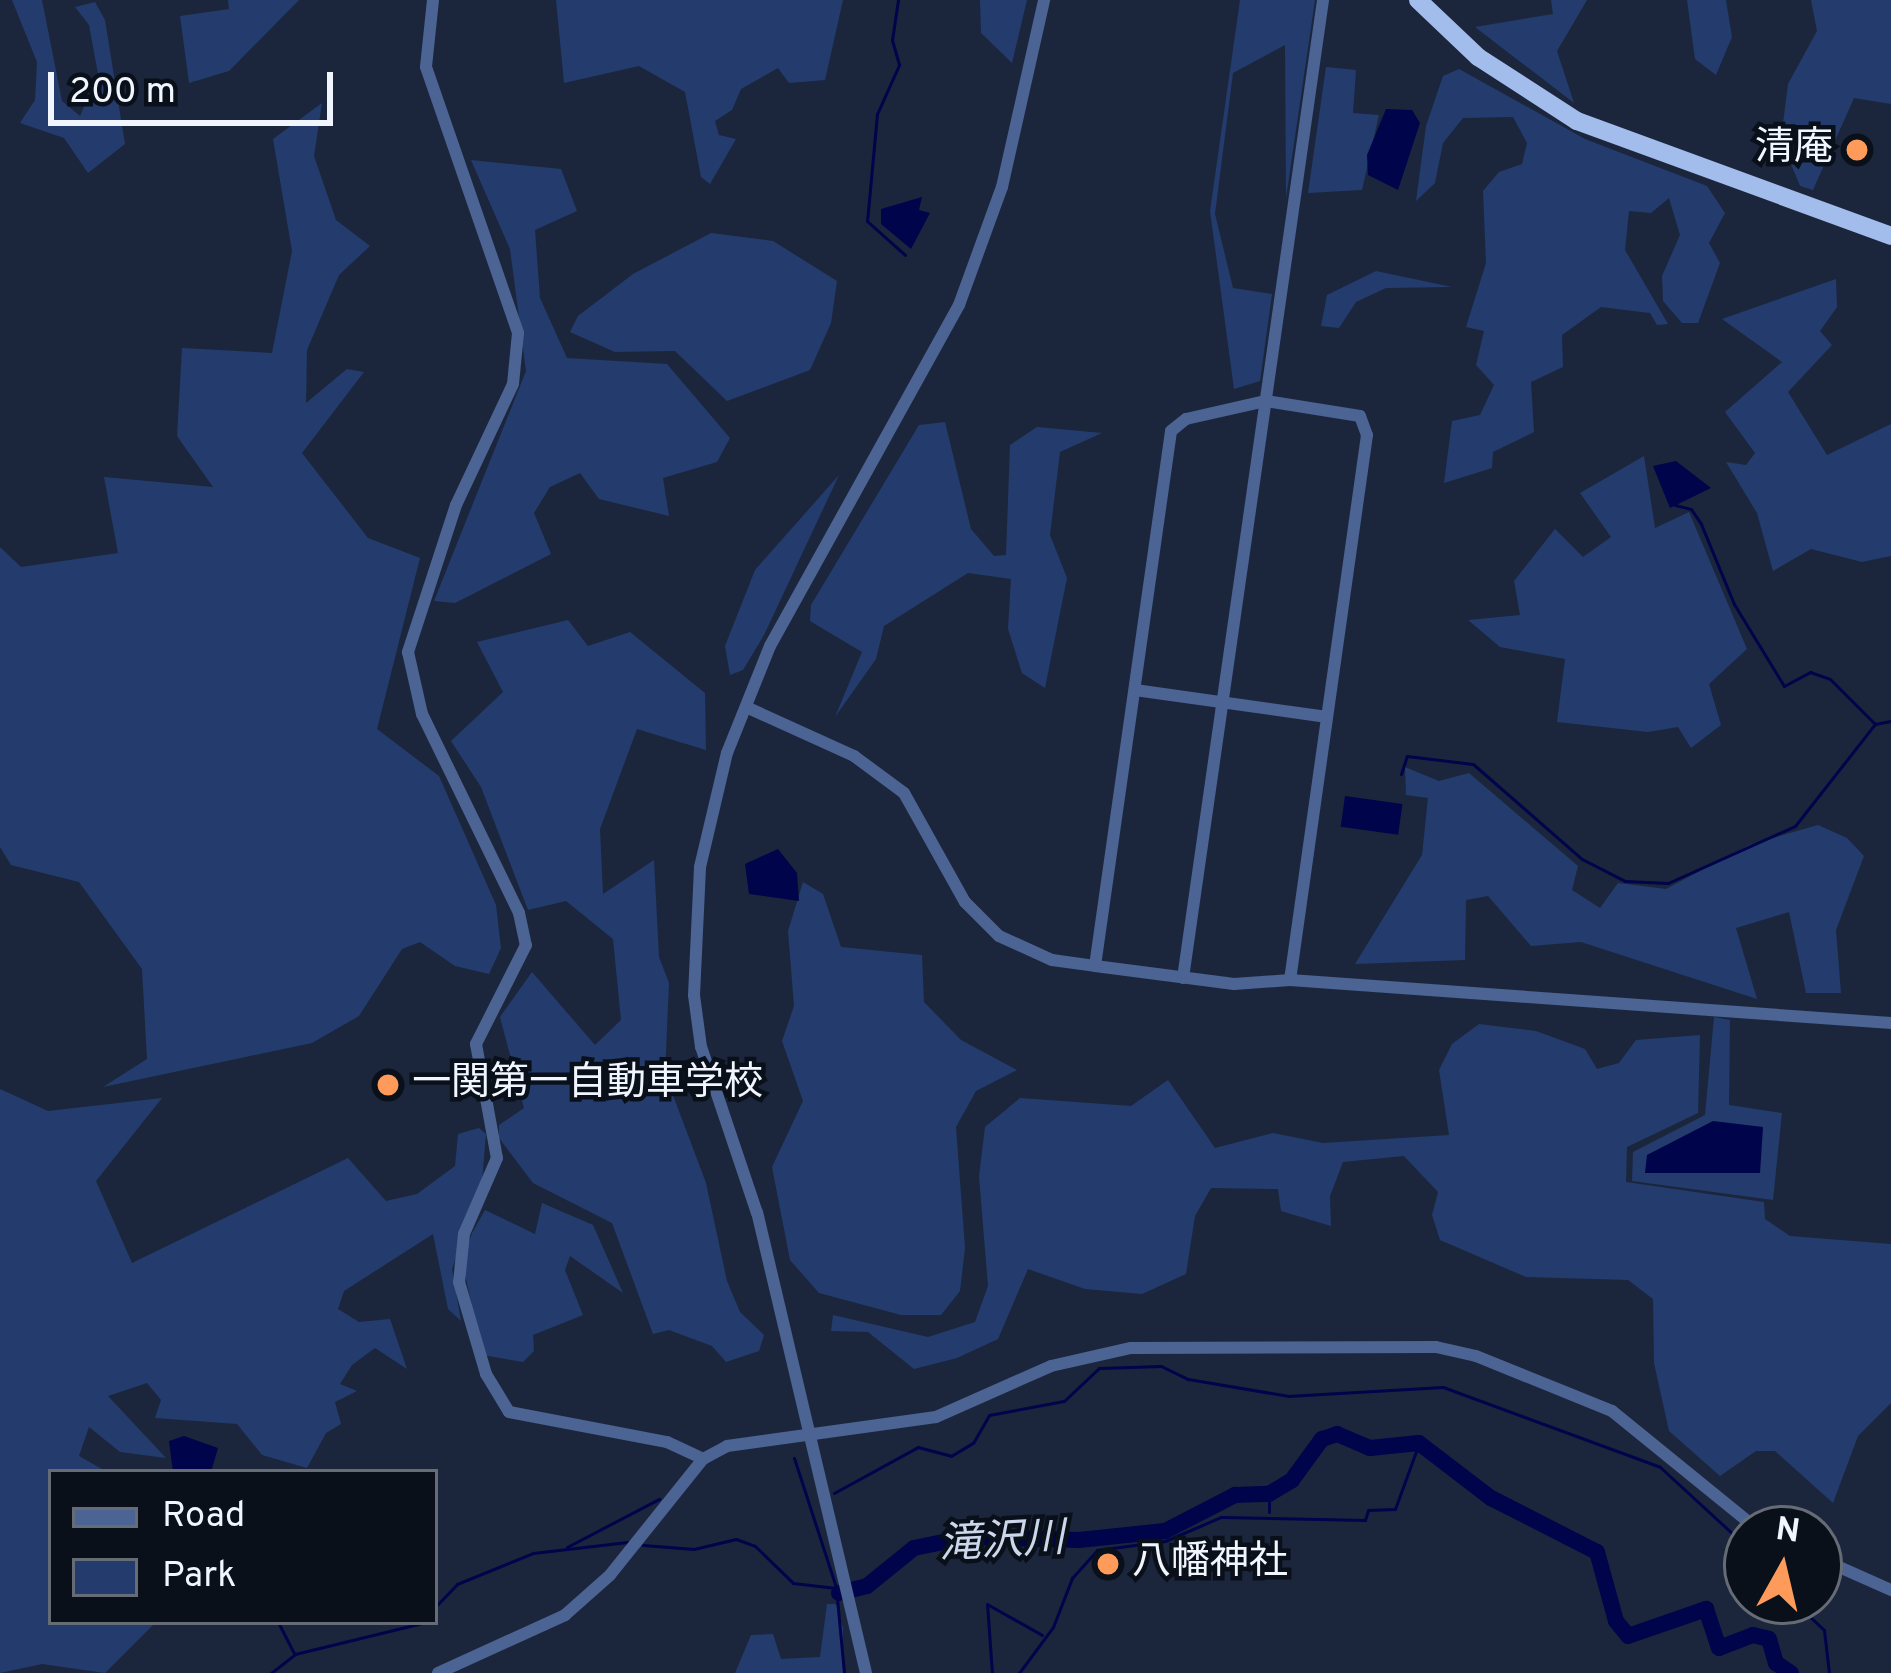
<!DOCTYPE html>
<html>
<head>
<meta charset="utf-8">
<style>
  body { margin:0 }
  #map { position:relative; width:1891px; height:1673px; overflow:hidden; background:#1b263c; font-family:Overpass,"Noto Sans JP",sans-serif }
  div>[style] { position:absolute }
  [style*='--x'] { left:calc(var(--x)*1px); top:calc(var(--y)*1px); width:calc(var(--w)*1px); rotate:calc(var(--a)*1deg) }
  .green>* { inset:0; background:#233c6d }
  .water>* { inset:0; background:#00044a; transform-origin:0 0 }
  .stream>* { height:3px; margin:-1.5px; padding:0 1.5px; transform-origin:1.5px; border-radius:1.5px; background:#00044a }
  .river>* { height:16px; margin:-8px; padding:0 8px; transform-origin:8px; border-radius:8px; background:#00044a }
  .minor>* { height:12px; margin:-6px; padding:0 6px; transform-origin:6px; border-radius:6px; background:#4b6494 }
  .highway>* { height:18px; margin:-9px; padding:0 9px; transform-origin:9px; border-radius:9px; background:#a2bceb }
  .dots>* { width:33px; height:33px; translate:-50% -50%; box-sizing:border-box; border:6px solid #0a1019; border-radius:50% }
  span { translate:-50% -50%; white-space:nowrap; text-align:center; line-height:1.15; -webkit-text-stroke:9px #0a1019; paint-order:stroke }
  .poi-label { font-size:39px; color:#f0f5fe }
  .right { translate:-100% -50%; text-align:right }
  .left { translate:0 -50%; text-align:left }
  .water-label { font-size:42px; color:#cbd7eb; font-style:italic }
  .legend { position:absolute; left:48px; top:1469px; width:390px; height:156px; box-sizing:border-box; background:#0a1019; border:3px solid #666c75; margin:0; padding:15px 21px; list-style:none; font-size:36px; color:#f0f5fe }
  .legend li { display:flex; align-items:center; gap:24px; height:60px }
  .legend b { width:60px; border:3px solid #666c75 }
  .north { position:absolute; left:1723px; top:1505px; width:120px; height:120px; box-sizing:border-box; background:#0a1019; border:3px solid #666c75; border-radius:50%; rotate:8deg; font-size:33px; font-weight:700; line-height:48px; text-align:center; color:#f0f5fe }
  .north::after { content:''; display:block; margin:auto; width:42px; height:54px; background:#ff9b5a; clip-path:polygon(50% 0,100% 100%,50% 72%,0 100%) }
  .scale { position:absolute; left:48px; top:72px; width:285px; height:54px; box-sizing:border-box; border:6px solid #f0f5fe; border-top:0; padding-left:15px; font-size:36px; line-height:42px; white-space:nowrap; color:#f0f5fe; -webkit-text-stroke:9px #0a1019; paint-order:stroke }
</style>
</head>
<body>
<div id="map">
  <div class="green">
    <div style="clip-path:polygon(12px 0,42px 0,62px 101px,80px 116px,98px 74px,89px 25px,75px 7px,95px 2px,105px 20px,125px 144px,88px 173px,64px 138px,20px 123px,35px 100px,37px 62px)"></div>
    <div style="clip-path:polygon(228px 0,299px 0,229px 71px,189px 83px,180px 16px,229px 9px)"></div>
    <div style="clip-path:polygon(556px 0,843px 0,825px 80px,789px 83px,778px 68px,741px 89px,732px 110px,715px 121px,719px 135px,736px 139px,710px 184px,701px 177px,685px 92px,639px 66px,564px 83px)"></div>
    <div style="clip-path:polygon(980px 0,1027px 0,1012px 63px,981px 33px)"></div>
    <div style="clip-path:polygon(1240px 0,1315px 0,1286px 198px,1285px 45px,1233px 73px,1215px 214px,1233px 288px,1272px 294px,1260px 381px,1234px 389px,1210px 211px)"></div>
    <div style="clip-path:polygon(1551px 0,1587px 0,1557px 51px,1574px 103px,1475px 27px,1553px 14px)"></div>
    <div style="clip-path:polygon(1687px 0,1726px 0,1732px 37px,1716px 75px,1695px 59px)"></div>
    <div style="clip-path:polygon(1811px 0,1891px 0,1891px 104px,1854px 98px,1813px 190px,1800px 186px,1781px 139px,1788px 84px,1817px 31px)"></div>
    <div style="clip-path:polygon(1326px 67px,1356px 70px,1353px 113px,1379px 115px,1362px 190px,1308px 193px)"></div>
    <div style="clip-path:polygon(1459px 69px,1585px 139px,1707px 186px,1725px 213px,1709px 243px,1720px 263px,1698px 323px,1682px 323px,1663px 301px,1662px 276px,1680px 235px,1669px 198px,1651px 213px,1629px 211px,1625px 250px,1668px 324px,1657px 325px,1650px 313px,1601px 307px,1562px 335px,1563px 367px,1531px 382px,1534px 432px,1493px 452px,1492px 468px,1444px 483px,1452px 421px,1480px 415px,1494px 385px,1476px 365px,1484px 331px,1466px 327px,1486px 263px,1483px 191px,1499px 172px,1522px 164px,1527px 143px,1513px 117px,1463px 118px,1443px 143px,1435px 183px,1416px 201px,1426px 126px,1443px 76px)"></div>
    <div style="clip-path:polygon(322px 103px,314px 156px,336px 220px,370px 246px,339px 275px,307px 350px,306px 403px,347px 369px,364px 372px,302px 453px,368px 538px,420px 558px,377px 729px,439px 776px,496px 905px,501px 948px,489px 974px,455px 966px,420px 942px,402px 949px,359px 1016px,312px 1043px,103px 1087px,147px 1059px,142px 969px,79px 882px,11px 865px,0 847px,0 547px,21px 567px,118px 553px,104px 477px,213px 487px,177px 436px,182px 348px,272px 353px,292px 251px,273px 139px)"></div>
    <div style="clip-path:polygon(471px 160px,561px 169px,577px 211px,535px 230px,540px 298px,567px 358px,667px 364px,730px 438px,717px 462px,663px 478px,669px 516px,599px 499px,580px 473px,550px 487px,534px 513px,551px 554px,455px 603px,434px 601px,526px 371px,510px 249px)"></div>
    <div style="clip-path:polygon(711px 233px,773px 241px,837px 281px,831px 323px,810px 370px,727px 401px,675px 351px,615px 352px,570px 332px,578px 316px,633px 274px)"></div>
    <div style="clip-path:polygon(1376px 271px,1452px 287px,1386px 288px,1356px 302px,1339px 328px,1321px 326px,1327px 295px)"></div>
    <div style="clip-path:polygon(1836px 279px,1837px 307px,1820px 331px,1832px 345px,1788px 392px,1827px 455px,1891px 424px,1891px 556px,1862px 562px,1811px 549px,1773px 571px,1757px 513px,1726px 462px,1746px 465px,1755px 453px,1725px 412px,1782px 362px,1722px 319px)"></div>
    <div style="clip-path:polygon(945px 422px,971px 529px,994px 556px,1006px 555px,1010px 445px,1037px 427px,1102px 433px,1060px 452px,1050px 535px,1067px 578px,1045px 688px,1022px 673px,1008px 629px,1011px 579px,968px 573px,884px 626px,876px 659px,835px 717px,862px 652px,810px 621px,811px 605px,919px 425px)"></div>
    <div style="clip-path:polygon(1644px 456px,1655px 528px,1689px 512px,1747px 649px,1709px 684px,1721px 725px,1691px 748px,1678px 727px,1648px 732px,1557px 722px,1565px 659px,1500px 647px,1468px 620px,1520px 615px,1514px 581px,1555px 529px,1583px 557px,1611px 537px,1580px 493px)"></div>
    <div style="clip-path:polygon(839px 475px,764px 635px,743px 670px,730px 675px,725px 646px,755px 570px)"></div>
    <div style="clip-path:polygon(568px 620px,588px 646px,630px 632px,705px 693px,706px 750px,637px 729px,600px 829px,603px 894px,654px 860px,659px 957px,669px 983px,665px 1074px,706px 1183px,727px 1281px,740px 1312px,764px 1335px,759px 1351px,726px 1362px,712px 1346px,669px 1330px,653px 1334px,612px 1223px,533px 1183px,499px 1138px,499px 1125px,524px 1108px,500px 1017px,532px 972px,595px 1045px,621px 1020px,613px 939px,566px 901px,528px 910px,481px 787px,451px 741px,503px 692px,477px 642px)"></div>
    <div style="clip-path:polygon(1405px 767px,1439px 781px,1469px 773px,1578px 866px,1572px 890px,1600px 908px,1618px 883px,1666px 889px,1749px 845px,1818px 825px,1847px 838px,1864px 856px,1836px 930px,1841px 993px,1806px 993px,1789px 912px,1736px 928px,1757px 999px,1581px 942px,1531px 946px,1488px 896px,1466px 900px,1465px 960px,1355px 964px,1422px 855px,1428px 798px,1406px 795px)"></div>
    <div style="clip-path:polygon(803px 882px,823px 894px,841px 947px,922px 955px,924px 1002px,961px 1040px,1017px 1070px,976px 1091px,956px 1127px,965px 1248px,960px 1291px,941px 1315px,901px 1315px,819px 1293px,790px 1260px,772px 1167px,803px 1101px,782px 1041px,794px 1006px,788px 931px)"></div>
    <div style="clip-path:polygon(1714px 1017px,1730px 1020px,1729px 1105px,1782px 1113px,1773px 1200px,1632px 1181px,1633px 1152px,1705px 1115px)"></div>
    <div style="clip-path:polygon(1479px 1024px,1536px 1031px,1585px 1049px,1597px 1069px,1619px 1063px,1636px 1040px,1700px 1035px,1698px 1113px,1627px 1147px,1626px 1182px,1764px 1202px,1765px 1219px,1790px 1236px,1891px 1244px,1891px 1403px,1858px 1436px,1833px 1503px,1775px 1451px,1756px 1451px,1720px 1476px,1669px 1431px,1654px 1363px,1653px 1299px,1628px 1280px,1526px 1277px,1440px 1240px,1432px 1215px,1438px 1192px,1404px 1156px,1343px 1162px,1330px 1196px,1331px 1226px,1281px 1211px,1278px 1189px,1211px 1188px,1195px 1216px,1186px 1274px,1142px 1294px,1085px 1289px,1028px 1269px,998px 1339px,957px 1358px,914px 1369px,868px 1332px,831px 1331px,833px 1315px,928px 1337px,975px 1322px,988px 1286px,979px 1176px,985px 1127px,1020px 1098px,1131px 1106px,1168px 1080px,1215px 1148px,1273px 1133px,1323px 1143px,1449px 1135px,1439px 1070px,1452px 1044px)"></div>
    <div style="clip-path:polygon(0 1089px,48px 1111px,162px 1098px,96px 1181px,132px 1263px,348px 1158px,386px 1201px,417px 1194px,455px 1166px,458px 1134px,479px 1128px,486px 1134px,482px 1182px,452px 1269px,461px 1321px,448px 1309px,433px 1234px,344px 1291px,338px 1309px,359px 1322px,390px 1319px,407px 1369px,375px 1348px,352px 1365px,340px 1384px,357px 1391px,335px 1402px,341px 1424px,326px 1433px,307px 1468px,262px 1455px,237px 1424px,155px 1418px,161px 1400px,147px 1383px,108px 1396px,166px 1458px,120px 1452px,89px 1427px,79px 1456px,107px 1472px,51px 1472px,51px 1622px,156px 1622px,105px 1673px,42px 1664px,0 1673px)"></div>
    <div style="clip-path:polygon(542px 1203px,593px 1225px,623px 1293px,570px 1256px,565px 1270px,583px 1315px,533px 1335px,534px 1351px,523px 1362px,483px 1355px,462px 1261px,472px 1233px,485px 1210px,535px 1234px)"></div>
    <div style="clip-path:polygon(827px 1604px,836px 1604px,843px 1628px,843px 1673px,735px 1673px,751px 1635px,773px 1634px,781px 1659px,820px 1657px)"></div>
  </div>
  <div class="water">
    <div style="clip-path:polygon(1386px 109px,1412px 110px,1420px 123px,1398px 190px,1368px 175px,1367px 155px)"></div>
    <div style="clip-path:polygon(922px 197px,919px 210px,930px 213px,911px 249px,881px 224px,881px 209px)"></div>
    <div style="clip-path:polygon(1676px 461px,1711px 488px,1670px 508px,1653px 466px)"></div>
    <div style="left:1345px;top:796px;width:58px;height:31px;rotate:8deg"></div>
    <div style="clip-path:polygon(778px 849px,797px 873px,799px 901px,749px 894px,745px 864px)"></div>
    <div style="clip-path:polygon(1713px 1121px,1763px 1127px,1760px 1173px,1645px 1173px,1647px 1155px)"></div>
    <div style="clip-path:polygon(184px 1436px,218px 1448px,211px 1472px,173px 1472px,169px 1441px)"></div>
  </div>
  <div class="stream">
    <div style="--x:898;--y:0;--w:40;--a:98.5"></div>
    <div style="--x:892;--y:40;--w:26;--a:74"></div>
    <div style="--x:899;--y:65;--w:54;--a:114.2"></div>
    <div style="--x:877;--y:114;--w:107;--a:95.3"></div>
    <div style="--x:867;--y:221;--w:51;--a:41.8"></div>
    <div style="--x:1675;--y:505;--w:16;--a:14"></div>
    <div style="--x:1691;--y:509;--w:18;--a:56"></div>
    <div style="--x:1701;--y:524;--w:87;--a:67.6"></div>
    <div style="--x:1734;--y:604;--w:96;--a:58.6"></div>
    <div style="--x:1784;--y:686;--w:30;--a:-28"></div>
    <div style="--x:1810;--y:672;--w:21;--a:19"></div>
    <div style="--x:1830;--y:679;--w:64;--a:45"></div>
    <div style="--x:1401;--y:774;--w:19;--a:-72"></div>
    <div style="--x:1407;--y:756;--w:66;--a:6.9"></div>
    <div style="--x:1473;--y:764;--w:145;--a:41.1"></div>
    <div style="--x:1582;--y:859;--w:48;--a:27.1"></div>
    <div style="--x:1625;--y:881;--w:43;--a:2.7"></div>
    <div style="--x:1668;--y:883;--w:139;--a:-24.2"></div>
    <div style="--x:1795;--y:826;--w:130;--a:-51.9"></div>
    <div style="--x:1875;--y:724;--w:16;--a:-11"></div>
    <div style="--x:794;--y:1458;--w:136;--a:72"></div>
    <div style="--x:834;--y:1493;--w:96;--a:-28.7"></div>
    <div style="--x:918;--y:1447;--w:34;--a:15"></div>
    <div style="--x:951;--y:1456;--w:26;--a:-31"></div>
    <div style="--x:973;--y:1443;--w:32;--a:-60"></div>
    <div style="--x:989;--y:1415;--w:76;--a:-10.6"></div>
    <div style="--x:1064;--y:1401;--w:48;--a:-43.3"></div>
    <div style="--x:1099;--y:1368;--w:62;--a:-1.8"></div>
    <div style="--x:1161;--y:1366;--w:30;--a:26"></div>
    <div style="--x:1188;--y:1379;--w:101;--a:9.6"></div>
    <div style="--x:1288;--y:1396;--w:155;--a:-3.3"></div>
    <div style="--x:1443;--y:1387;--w:231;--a:20.2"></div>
    <div style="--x:1660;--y:1467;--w:118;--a:42.6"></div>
    <div style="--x:1269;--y:1494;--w:18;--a:90"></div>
    <div style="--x:643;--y:1545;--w:51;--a:4.5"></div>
    <div style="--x:694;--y:1549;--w:43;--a:-13.4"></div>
    <div style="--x:736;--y:1539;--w:20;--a:20"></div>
    <div style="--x:755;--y:1546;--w:53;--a:44.2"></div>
    <div style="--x:793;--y:1583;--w:43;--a:6.6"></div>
    <div style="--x:836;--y:1588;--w:85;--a:84.6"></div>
    <div style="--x:567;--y:1547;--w:104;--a:-27.6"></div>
    <div style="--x:1793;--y:1601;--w:42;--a:43.1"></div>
    <div style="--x:1824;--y:1630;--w:43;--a:83.4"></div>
    <div style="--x:435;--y:1607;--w:32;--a:-46"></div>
    <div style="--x:457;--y:1584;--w:82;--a:-22.2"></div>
    <div style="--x:533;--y:1553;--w:95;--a:-6.7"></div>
    <div style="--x:278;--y:1622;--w:35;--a:63"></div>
    <div style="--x:271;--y:1673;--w:31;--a:-38"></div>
    <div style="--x:295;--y:1654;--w:135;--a:-13.7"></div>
    <div style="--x:992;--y:1673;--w:69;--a:-94.1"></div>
    <div style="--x:987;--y:1604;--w:63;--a:29.4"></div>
    <div style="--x:1019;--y:1673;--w:57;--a:-53.5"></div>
    <div style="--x:1053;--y:1627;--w:53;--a:-68.8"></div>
    <div style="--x:1072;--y:1578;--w:38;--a:-48"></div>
    <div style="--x:1097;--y:1550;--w:69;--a:-7.5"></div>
    <div style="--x:1165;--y:1541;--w:61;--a:-23.2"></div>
    <div style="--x:1221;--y:1517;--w:144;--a:1.2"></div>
    <div style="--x:1365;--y:1520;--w:10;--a:-73"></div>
    <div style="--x:1368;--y:1510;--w:27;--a:-2"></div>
    <div style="--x:1395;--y:1509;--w:70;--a:-70"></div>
  </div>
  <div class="river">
    <div style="--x:839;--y:1593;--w:29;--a:-14"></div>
    <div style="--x:867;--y:1586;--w:60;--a:-39"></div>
    <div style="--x:914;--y:1548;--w:54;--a:-11.7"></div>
    <div style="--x:967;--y:1537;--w:112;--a:1.5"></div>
    <div style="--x:1079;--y:1540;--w:86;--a:-6"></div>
    <div style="--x:1165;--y:1531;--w:79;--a:-27.2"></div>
    <div style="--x:1235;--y:1495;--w:34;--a:-2"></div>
    <div style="--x:1269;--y:1494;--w:27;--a:-31"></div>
    <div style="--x:1292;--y:1480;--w:51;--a:-53.8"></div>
    <div style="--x:1322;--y:1439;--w:16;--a:-18"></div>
    <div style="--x:1337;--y:1434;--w:36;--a:23"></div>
    <div style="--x:1370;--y:1448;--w:49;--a:-5.8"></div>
    <div style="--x:1419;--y:1443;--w:91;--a:37.4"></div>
    <div style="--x:1491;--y:1498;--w:119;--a:27"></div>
    <div style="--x:1597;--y:1552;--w:72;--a:74.6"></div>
    <div style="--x:1616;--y:1621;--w:19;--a:51"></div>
    <div style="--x:1628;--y:1636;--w:83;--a:-19.1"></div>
    <div style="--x:1706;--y:1609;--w:41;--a:71.6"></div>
    <div style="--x:1719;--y:1648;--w:36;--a:-21"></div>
    <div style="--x:1753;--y:1635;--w:16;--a:14"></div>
    <div style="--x:1769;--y:1639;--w:25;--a:74"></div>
    <div style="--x:1776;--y:1663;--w:18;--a:34"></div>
  </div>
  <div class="minor">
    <div style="--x:433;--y:0;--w:67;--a:96"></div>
    <div style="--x:426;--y:67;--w:281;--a:70.9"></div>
    <div style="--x:518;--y:333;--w:51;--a:95.6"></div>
    <div style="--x:513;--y:384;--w:134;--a:115.2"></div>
    <div style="--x:456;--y:505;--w:155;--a:108.1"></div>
    <div style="--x:408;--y:652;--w:64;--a:77.3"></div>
    <div style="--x:422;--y:714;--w:221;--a:64"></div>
    <div style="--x:519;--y:913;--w:33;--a:78"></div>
    <div style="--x:526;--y:945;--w:111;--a:116.8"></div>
    <div style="--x:476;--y:1044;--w:116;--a:79.6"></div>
    <div style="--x:497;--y:1158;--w:83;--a:113.5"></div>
    <div style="--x:464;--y:1234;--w:48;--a:95.9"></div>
    <div style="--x:459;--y:1282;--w:96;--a:73.6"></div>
    <div style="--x:486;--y:1374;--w:44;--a:58.8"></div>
    <div style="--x:509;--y:1412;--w:161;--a:10.8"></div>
    <div style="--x:667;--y:1442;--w:40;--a:25"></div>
    <div style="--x:1266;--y:401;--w:95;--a:9.1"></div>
    <div style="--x:1360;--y:416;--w:20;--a:70"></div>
    <div style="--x:1367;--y:435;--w:550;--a:98.04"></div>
    <div style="--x:1290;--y:980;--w:56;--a:175.9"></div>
    <div style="--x:1234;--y:984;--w:140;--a:-172.6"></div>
    <div style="--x:1095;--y:966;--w:540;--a:-81.91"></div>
    <div style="--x:1171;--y:431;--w:19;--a:-39"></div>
    <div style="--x:1186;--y:419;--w:82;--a:-12.7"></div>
    <div style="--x:1135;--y:690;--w:194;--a:8"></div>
    <div style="--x:746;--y:707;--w:119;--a:24.4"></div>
    <div style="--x:854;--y:756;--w:62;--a:36.5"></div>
    <div style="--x:904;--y:793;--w:125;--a:60.8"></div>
    <div style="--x:965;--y:902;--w:48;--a:45"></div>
    <div style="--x:999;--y:936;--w:58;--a:24.4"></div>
    <div style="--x:1052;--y:960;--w:43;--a:7.9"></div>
    <div style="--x:1183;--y:978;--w:988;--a:-81.85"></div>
    <div style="--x:1290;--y:980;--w:603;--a:4.09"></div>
    <div style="--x:1819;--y:1558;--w:79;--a:24"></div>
    <div style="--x:438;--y:1673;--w:140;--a:-24.5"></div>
    <div style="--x:565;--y:1615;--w:60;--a:-41.6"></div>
    <div style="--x:610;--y:1575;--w:149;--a:-51.3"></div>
    <div style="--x:703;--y:1459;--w:27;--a:-28"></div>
    <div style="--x:727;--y:1446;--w:211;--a:-7.9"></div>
    <div style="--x:936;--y:1417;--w:126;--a:-23.9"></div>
    <div style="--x:1051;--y:1366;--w:82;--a:-12.7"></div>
    <div style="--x:1131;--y:1348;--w:305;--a:-0.2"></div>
    <div style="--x:1436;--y:1347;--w:41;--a:12.7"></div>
    <div style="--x:1476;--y:1356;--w:147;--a:22"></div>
    <div style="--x:1612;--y:1411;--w:187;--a:39.1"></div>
    <div style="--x:866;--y:1673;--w:473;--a:-103.3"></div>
    <div style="--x:757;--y:1213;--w:175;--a:-108.6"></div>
    <div style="--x:701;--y:1047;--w:52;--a:-97.7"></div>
    <div style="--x:694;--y:995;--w:128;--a:-87.3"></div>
    <div style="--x:700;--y:867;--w:117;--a:-76.7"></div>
    <div style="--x:727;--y:753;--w:115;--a:-68.1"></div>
    <div style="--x:770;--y:646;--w:390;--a:-61"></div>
    <div style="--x:959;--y:305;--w:126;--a:-70"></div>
    <div style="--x:1002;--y:187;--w:192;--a:-77.3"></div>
  </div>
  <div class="highway">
    <div style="--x:1418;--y:0;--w:83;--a:43.5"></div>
    <div style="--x:1478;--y:57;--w:118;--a:32.9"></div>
    <div style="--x:1577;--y:121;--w:334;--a:20.1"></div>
  </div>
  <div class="dots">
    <div style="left:1857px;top:150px;background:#ff9b5a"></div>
    <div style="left:388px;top:1085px;background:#ff9b5a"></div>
    <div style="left:1108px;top:1564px;background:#ff9b5a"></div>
  </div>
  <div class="poi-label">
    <span class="right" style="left:1833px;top:150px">清庵</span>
    <span class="left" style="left:412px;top:1085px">一関第一自動車学校</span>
    <span class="left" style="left:1132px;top:1564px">八幡神社</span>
  </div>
  <div class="water-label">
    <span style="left:1002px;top:1544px;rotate:-3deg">滝沢川</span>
  </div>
  <ul class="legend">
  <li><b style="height:15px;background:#4b6494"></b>Road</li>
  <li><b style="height:33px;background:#233c6d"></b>Park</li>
  </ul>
  <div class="north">N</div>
  <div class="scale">200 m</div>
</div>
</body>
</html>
